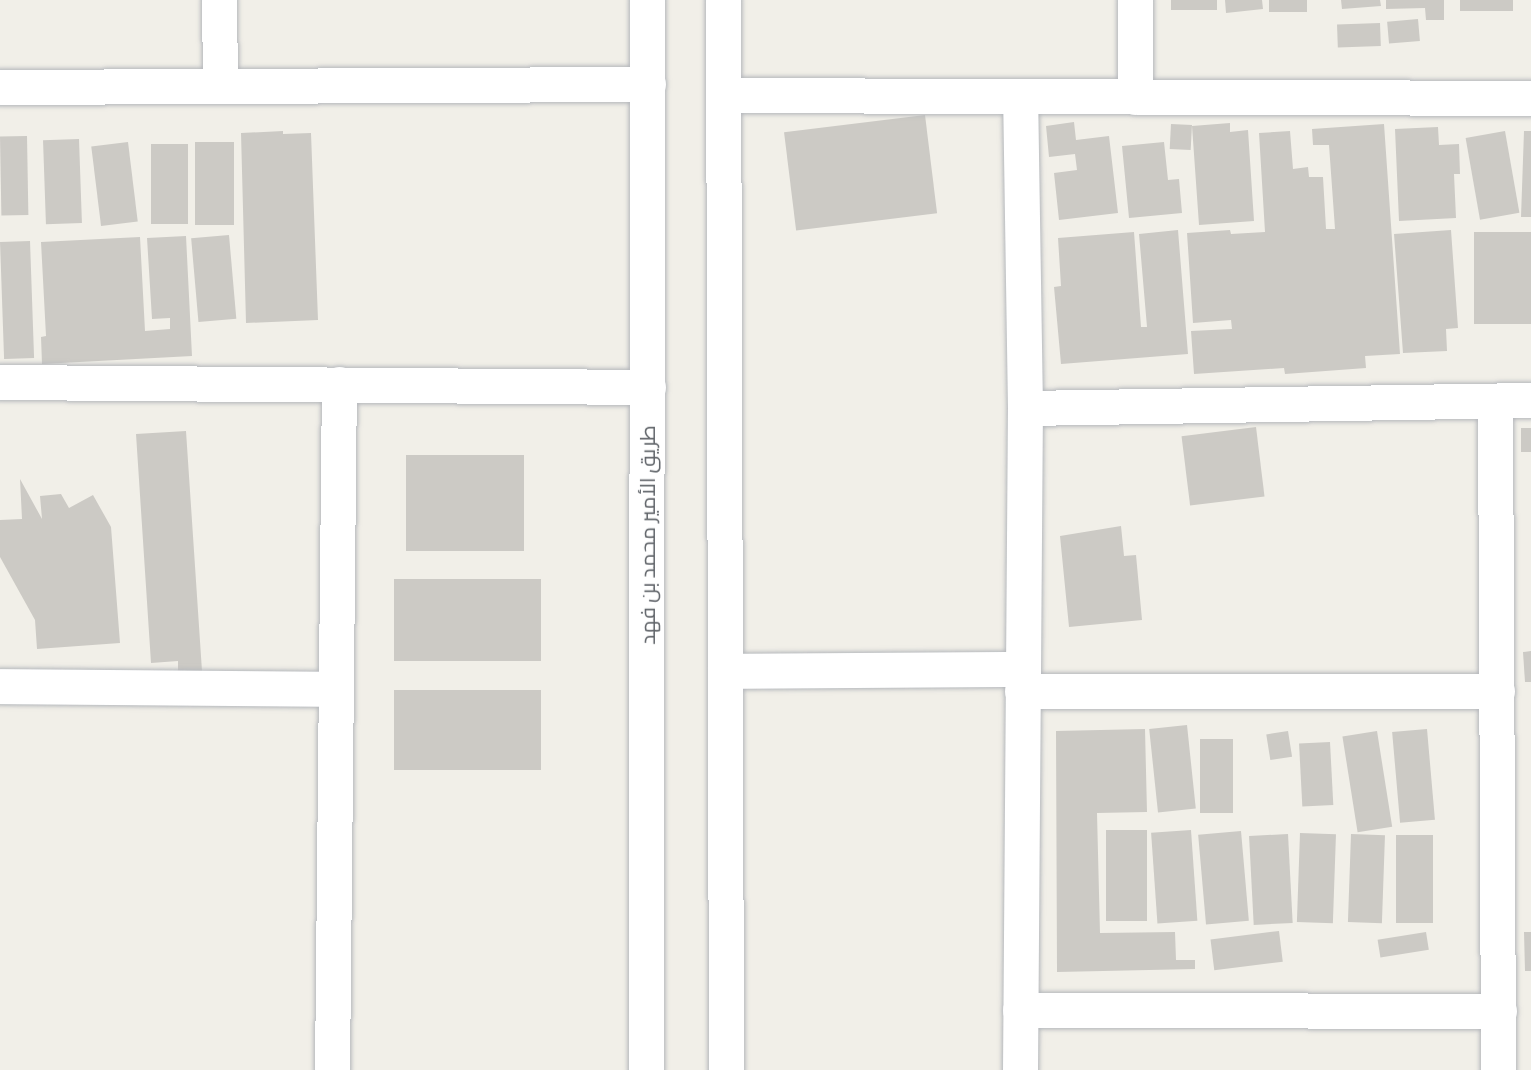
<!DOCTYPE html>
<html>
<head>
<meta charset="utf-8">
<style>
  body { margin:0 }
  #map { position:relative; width:1531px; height:1070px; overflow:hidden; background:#f1efe8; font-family:Manrope,Cairo,sans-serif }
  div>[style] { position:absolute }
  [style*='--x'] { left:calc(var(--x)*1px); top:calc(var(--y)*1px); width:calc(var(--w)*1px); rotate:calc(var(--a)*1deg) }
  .building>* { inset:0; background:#cccac5; transform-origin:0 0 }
  .roads { filter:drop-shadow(0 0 2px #b5b8bc) drop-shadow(0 0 2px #b5b8bc) }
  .minor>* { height:35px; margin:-17.5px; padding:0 17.5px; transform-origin:17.5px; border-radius:17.5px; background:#fff }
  span { translate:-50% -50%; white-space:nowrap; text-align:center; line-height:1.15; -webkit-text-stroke:5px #fff; paint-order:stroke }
  .street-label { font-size:21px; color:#5f6368 }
</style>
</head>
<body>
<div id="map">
  <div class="building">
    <div style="left:1171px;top:0;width:46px;height:10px"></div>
    <div style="clip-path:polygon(1225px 0,1262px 0,1263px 9px,1226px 13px)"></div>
    <div style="left:1269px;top:0;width:38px;height:12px"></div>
    <div style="clip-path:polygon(1341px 0,1380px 0,1381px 6px,1342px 9px)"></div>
    <div style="clip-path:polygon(1386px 0,1444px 0,1444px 20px,1426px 20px,1425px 8px,1386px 9px)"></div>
    <div style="left:1460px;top:0;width:53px;height:11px"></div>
    <div style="left:1418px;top:19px;width:22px;height:31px;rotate:85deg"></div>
    <div style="left:1380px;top:23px;width:23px;height:43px;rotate:88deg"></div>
    <div style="left:925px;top:115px;width:99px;height:142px;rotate:83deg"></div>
    <div style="clip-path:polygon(1074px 122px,1076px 140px,1109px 136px,1118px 213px,1059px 220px,1054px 173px,1077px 170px,1075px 154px,1049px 157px,1046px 126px)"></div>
    <div style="clip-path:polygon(1230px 123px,1230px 132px,1248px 130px,1254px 221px,1199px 225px,1192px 126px)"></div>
    <div style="left:1171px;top:124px;width:21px;height:25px;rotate:3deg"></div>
    <div style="clip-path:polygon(1384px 124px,1400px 354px,1365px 356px,1366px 368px,1285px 374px,1284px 368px,1194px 374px,1191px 331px,1232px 329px,1231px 320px,1193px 323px,1187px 233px,1230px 230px,1231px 234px,1265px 232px,1259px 133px,1290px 131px,1293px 169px,1308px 167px,1309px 177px,1323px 177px,1326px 229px,1335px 229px,1329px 145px,1313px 145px,1312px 129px)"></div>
    <div style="clip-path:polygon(1438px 127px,1439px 145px,1459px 144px,1460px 174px,1454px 174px,1456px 218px,1399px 221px,1395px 129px)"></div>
    <div style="clip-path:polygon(283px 131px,283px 134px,311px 133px,318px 320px,246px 323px,241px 133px)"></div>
    <div style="left:1505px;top:131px;width:83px;height:40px;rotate:80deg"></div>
    <div style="clip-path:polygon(1524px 131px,1531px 131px,1531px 217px,1521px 217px)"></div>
    <div style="left:27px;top:136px;width:79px;height:27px;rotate:89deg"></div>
    <div style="left:79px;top:139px;width:84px;height:36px;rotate:88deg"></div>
    <div style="left:128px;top:142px;width:80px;height:37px;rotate:83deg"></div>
    <div style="left:195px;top:142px;width:39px;height:83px"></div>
    <div style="clip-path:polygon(1164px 142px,1168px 180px,1179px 179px,1182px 213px,1129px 218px,1122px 146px)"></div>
    <div style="left:151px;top:144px;width:37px;height:80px"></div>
    <div style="clip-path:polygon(1178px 230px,1188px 354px,1061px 364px,1054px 287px,1061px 286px,1058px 238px,1134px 232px,1141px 327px,1147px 327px,1139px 234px)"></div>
    <div style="clip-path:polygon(1451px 230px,1458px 328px,1446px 329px,1447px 351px,1403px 353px,1394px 234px)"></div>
    <div style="left:1531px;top:232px;width:92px;height:57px;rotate:90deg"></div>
    <div style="left:229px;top:235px;width:84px;height:38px;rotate:85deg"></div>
    <div style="clip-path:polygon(186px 236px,192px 356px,42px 364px,41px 337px,46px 336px,41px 242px,140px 237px,145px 331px,170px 329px,170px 318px,152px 319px,147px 238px)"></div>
    <div style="left:30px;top:241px;width:117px;height:30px;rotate:88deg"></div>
    <div style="left:1256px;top:427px;width:70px;height:75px;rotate:83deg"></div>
    <div style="left:1531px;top:428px;width:24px;height:10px;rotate:90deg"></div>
    <div style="clip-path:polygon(186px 431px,202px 671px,178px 672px,178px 661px,151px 663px,136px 434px)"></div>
    <div style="left:524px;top:455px;width:96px;height:118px;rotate:90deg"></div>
    <div style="clip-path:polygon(20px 479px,42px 519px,40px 496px,61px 494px,69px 508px,93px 495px,111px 527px,120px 643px,37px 649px,35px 620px,0 557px,0 520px,22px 519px)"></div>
    <div style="clip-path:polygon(1121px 526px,1124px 556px,1136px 555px,1142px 620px,1069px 627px,1060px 536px)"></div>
    <div style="left:541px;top:579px;width:82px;height:147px;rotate:90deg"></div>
    <div style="clip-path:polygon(1531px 651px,1531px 682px,1525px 682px,1523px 652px)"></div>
    <div style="left:394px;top:690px;width:147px;height:80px"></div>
    <div style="left:1187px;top:725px;width:84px;height:38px;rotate:84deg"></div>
    <div style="clip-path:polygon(1145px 729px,1147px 812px,1097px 813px,1100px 933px,1175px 932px,1176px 960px,1195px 960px,1195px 969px,1057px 972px,1056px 731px)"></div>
    <div style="left:1427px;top:729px;width:91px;height:35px;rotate:85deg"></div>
    <div style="left:1288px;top:731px;width:26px;height:22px;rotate:81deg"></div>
    <div style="left:1377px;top:731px;width:97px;height:35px;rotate:81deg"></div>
    <div style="left:1200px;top:739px;width:33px;height:74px"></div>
    <div style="left:1330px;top:742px;width:63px;height:31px;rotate:87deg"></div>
    <div style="left:1106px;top:830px;width:41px;height:91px"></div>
    <div style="left:1191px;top:830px;width:91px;height:40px;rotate:86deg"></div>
    <div style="left:1241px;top:831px;width:90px;height:43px;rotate:85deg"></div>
    <div style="left:1300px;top:833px;width:36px;height:89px;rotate:2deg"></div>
    <div style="left:1288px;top:834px;width:89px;height:39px;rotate:87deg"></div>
    <div style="left:1351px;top:834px;width:34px;height:88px;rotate:2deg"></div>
    <div style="left:1396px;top:835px;width:37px;height:88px"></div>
    <div style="left:1279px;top:931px;width:31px;height:69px;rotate:83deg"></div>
    <div style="left:1426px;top:932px;width:18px;height:49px;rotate:81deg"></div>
    <div style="clip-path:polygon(1524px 932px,1531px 932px,1531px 971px,1525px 971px)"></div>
  </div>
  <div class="roads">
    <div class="minor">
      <div style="--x:219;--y:0;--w:86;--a:89.3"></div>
      <div style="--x:723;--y:0;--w:1070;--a:89.84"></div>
      <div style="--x:1135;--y:0;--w:97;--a:90"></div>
      <div style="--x:0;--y:87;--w:648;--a:-0.27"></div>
      <div style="--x:724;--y:95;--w:807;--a:0.21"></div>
      <div style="--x:0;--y:382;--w:648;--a:0.44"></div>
      <div style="--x:1495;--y:401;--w:669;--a:89.74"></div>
      <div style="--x:1025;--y:408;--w:506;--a:-0.91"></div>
      <div style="--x:725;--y:671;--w:298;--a:-0.4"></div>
      <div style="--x:0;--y:686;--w:336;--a:0.5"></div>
      <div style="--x:1022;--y:691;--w:475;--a:0"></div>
      <div style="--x:1020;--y:1010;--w:479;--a:0.1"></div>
      <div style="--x:332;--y:1070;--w:686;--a:-89.42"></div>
      <div style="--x:646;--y:1070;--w:1070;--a:-89.95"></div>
      <div style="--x:1020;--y:1070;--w:662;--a:-89.57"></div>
      <div style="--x:1025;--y:408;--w:312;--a:-90.9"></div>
    </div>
  </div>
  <div class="street-label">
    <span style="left:647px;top:535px;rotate:-90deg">طريق الأمير محمد بن فهد</span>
  </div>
</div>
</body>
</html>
